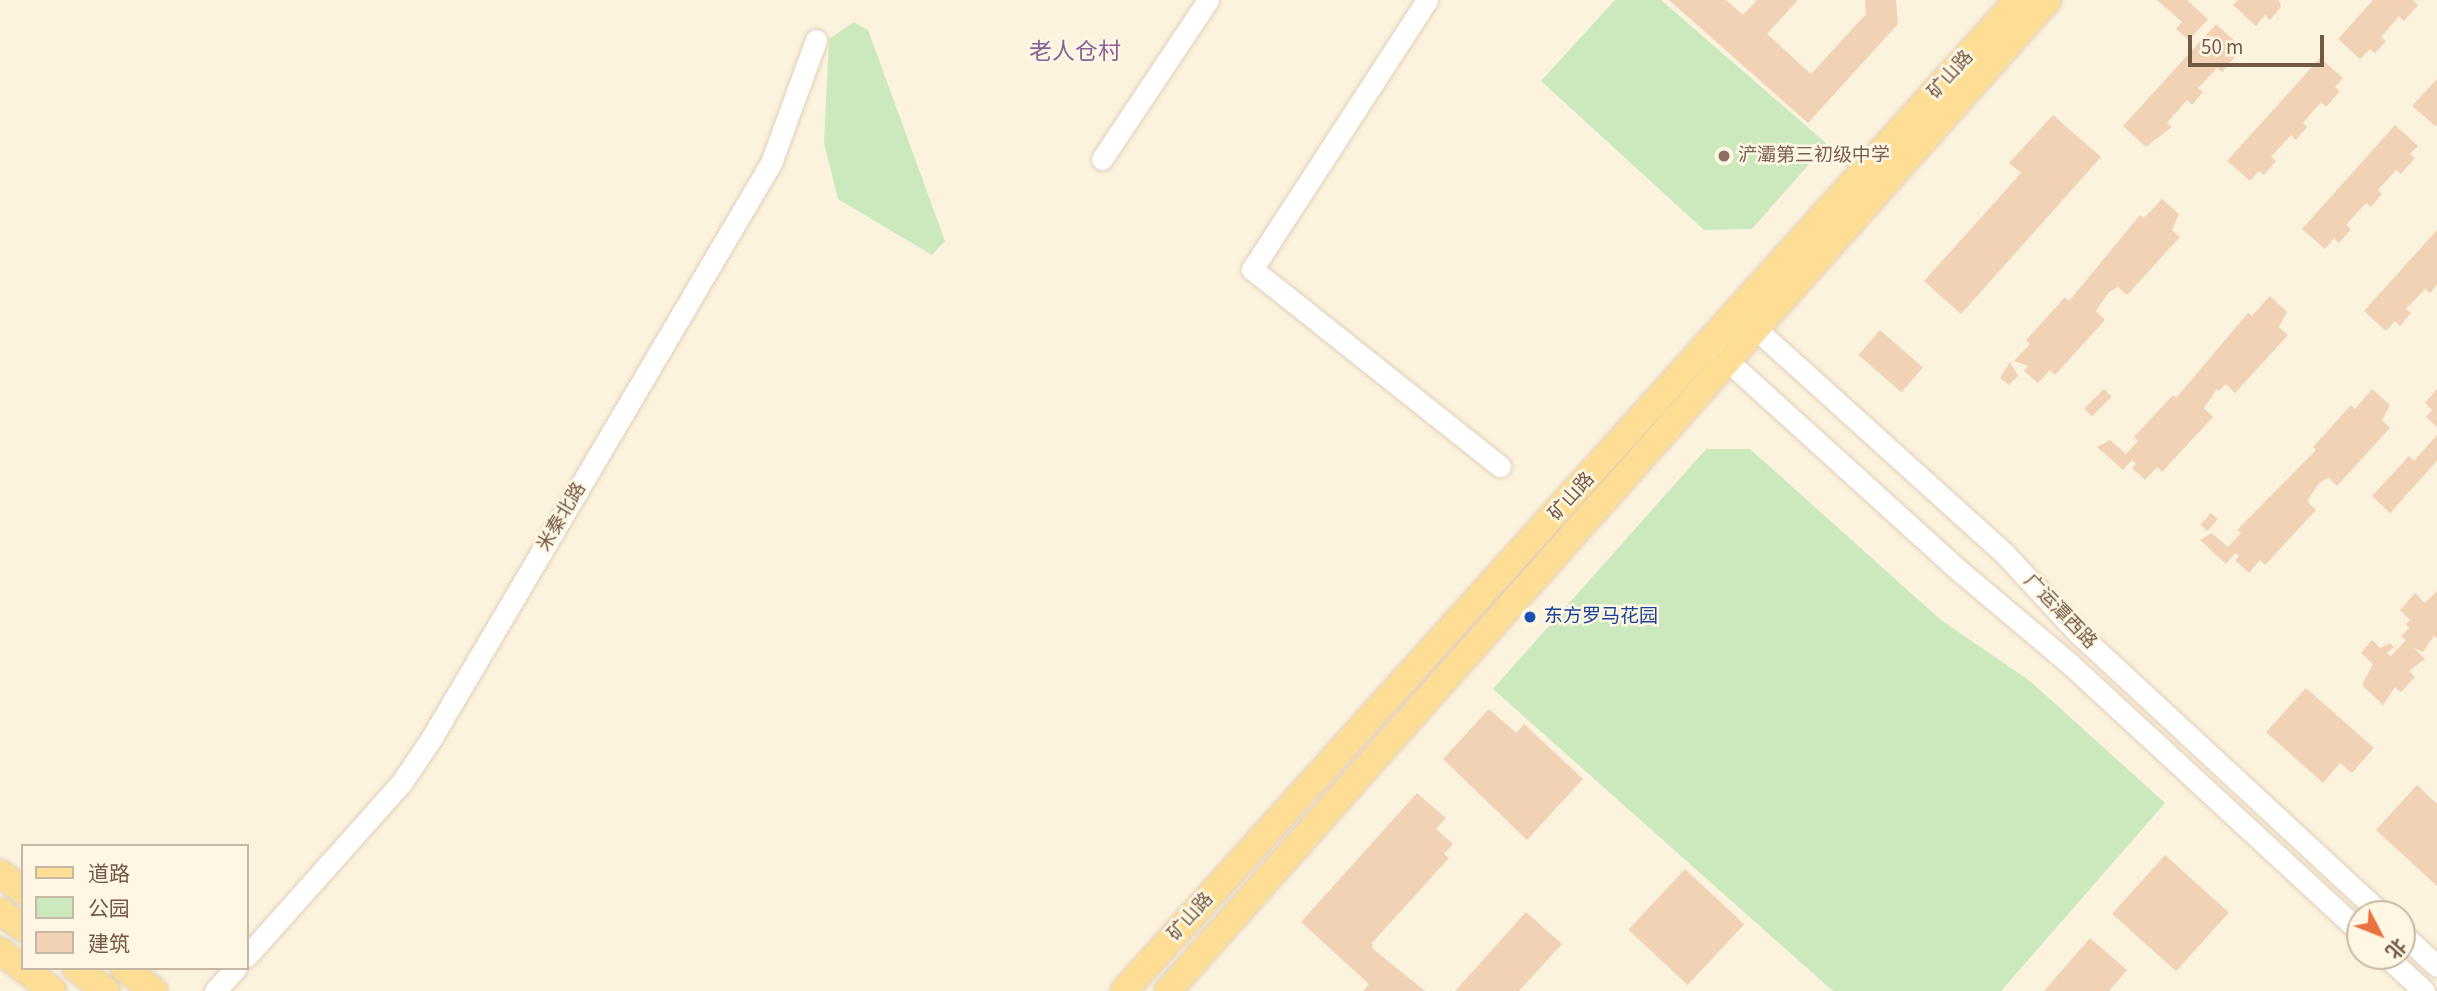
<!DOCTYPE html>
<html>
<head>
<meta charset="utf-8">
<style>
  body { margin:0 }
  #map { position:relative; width:2437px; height:991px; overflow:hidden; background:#fcf3de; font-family:"Source Sans 3","Noto Sans SC",sans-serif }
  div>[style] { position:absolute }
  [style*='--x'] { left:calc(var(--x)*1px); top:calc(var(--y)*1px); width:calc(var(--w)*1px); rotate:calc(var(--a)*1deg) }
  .green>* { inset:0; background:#cbe9bd }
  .building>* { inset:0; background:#f2d2b5; transform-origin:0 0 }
  .roads { filter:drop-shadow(0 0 2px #e0cfba) drop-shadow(0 0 2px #e0cfba) }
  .minor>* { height:21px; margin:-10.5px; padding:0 10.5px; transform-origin:10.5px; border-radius:10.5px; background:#fff }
  .major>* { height:26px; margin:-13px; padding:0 13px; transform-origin:13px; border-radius:13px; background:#fdde94 }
  .dots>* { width:19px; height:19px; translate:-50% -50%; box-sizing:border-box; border:4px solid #fff7e4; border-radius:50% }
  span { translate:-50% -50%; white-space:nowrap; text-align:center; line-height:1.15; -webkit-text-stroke:5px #fff7e4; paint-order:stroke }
  .street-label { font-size:19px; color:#725946 }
  .education-label { font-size:19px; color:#785e54 }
  .left { translate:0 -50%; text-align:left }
  .transit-label { font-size:19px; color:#164399 }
  .quarter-label { font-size:23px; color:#886196 }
  .legend { position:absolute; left:21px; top:844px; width:228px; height:126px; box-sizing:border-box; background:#fff7e4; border:2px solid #c7b8a5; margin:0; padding:9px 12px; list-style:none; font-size:21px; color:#725946 }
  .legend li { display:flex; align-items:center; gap:14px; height:35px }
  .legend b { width:35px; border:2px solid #c7b8a5 }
  .north { position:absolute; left:2346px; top:900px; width:70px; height:70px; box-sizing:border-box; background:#fff7e4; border:2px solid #c7b8a5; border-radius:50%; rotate:132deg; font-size:19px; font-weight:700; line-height:28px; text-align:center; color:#725946 }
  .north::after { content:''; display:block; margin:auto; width:24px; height:32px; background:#e97340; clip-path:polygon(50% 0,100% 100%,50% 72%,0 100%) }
  .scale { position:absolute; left:2188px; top:35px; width:136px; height:32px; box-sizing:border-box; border:4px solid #725946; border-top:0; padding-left:9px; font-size:21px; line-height:24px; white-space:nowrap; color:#725946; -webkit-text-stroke:5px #fff7e4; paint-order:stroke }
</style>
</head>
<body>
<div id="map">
  <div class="green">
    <div style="clip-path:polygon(1615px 0,1661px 0,1827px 144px,1752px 229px,1704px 230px,1541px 81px)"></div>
    <div style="clip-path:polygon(854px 22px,868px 30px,945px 241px,932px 255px,838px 199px,824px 143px,829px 39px)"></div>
    <div style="clip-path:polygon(1706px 449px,1750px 449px,1941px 620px,2030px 681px,2165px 803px,2001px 991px,1833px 991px,1493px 689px)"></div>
  </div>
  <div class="building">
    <div style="clip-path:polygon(1669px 0,1726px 0,1743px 15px,1757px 0,1798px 0,1767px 34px,1811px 74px,1866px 14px,1865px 0,1896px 0,1898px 24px,1808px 123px)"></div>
    <div style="clip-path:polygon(2157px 0,2187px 0,2208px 19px,2189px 40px,2176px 29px,2182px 22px)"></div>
    <div style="clip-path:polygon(2238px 0,2279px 0,2281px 7px,2270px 20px,2265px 15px,2256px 26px,2233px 5px)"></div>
    <div style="clip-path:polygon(2373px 0,2413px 0,2418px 5px,2404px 21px,2399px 16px,2381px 37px,2386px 41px,2375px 53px,2370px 49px,2360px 59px,2338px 39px)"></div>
    <div style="clip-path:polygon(2216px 24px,2238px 44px,2231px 52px,2236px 56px,2222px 72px,2217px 68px,2198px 88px,2203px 92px,2192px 105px,2187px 100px,2167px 123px,2172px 127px,2146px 147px,2123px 126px)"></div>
    <div style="clip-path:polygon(2320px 58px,2343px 78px,2335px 87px,2340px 91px,2326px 107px,2321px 102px,2303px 123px,2307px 127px,2296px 140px,2291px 135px,2271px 157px,2276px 161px,2264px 175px,2259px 171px,2250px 181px,2227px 161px)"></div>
    <div style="clip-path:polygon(2437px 79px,2437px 124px,2435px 126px,2412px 106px)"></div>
    <div style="clip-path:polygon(2053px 115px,2101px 157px,1961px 314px,1924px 281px,2021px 173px,2009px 163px)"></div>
    <div style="clip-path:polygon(2395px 125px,2418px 146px,2410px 154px,2415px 158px,2401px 174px,2396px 170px,2378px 190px,2382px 194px,2371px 207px,2366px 203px,2346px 225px,2351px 229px,2339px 243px,2334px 238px,2325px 249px,2302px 229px)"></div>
    <div style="clip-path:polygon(2162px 199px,2179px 214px,2172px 230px,2180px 237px,2127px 295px,2118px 287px,2109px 292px,2096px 311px,2105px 320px,2055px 375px,2050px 370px,2038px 383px,2024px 371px,2028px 366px,2014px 361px,2030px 344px,2026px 340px,2065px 297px,2069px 301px,2140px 215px,2144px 218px)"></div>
    <div style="clip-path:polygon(2437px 230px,2437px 285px,2430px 293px,2425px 289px,2406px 309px,2411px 313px,2400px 326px,2395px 321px,2386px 331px,2364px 311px)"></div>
    <div style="clip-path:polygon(2270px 296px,2287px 312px,2279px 327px,2288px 335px,2235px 393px,2226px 384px,2219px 391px,2217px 389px,2204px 408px,2213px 417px,2162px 472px,2157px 467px,2145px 480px,2132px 468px,2136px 464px,2132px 460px,2123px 470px,2097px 447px,2110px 440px,2126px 454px,2138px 441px,2134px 437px,2173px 395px,2176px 398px,2248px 313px,2252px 316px)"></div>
    <div style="left:1880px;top:330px;width:57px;height:33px;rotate:41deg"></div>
    <div style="clip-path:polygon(2010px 362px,2018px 376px,2009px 385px,2000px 378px)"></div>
    <div style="left:2104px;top:389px;width:11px;height:28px;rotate:45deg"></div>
    <div style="clip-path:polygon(2372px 389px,2390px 405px,2382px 420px,2390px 428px,2337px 486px,2329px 478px,2320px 482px,2307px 501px,2316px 510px,2265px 565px,2260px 560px,2249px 573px,2235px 560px,2239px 556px,2235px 553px,2226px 564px,2200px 540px,2212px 533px,2228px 547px,2241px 533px,2237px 530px,2316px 450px,2313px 447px,2351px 405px,2355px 409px)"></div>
    <div style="clip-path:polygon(2437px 389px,2437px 427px,2426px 417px,2432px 410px,2425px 403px)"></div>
    <div style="clip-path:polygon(2437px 435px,2437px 461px,2390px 513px,2372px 496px,2409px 456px,2414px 461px)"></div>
    <div style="left:2211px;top:513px;width:9px;height:16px;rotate:41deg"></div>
    <div style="clip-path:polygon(2437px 591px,2437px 638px,2434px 636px,2423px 652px,2414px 648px,2425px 659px,2409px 671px,2415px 677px,2401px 692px,2395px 687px,2383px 705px,2362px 685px,2373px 664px,2361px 653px,2372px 640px,2380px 648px,2390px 643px,2394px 647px,2387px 653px,2391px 656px,2406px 640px,2401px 636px,2409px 628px,2406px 624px,2410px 620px,2400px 610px,2415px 593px,2425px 603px)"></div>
    <div style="clip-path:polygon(2306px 688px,2374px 748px,2352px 773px,2340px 763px,2323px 783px,2266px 732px)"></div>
    <div style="clip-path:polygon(1489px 709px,1516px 733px,1524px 724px,1583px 779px,1527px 840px,1443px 759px)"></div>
    <div style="clip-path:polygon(2417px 785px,2437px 804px,2437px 886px,2376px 830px)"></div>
    <div style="clip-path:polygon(1417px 793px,1446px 818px,1436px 829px,1453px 844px,1444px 854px,1449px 858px,1372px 943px,1373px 949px,1425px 991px,1363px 991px,1369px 984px,1301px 922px)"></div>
    <div style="left:2165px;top:855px;width:86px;height:79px;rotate:42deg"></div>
    <div style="left:1685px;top:869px;width:81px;height:83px;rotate:43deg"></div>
    <div style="clip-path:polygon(1526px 912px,1562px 944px,1519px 991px,1455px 991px)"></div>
    <div style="clip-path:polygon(2090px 938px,2127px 970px,2109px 991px,2044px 991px)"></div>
  </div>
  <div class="roads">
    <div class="minor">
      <div style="--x:1427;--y:0;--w:321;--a:123"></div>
      <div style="--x:1252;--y:269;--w:317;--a:38.5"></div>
      <div style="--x:1102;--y:159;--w:191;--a:-56.3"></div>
      <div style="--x:1746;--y:320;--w:350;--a:42.1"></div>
      <div style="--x:2006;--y:555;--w:108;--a:47.3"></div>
      <div style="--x:2079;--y:634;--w:412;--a:42.8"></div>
      <div style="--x:1718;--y:352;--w:329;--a:42.2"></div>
      <div style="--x:1962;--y:573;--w:141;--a:40.1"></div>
      <div style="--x:2070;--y:664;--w:395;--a:42.7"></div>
      <div style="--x:2402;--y:934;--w:47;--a:42.4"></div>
      <div style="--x:247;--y:956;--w:233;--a:-48.3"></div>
      <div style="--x:402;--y:782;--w:52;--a:-56"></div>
      <div style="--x:431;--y:739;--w:669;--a:-59.45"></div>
      <div style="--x:771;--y:163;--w:131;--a:-69.9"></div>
      <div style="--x:2386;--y:956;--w:52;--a:42.6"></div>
      <div style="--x:215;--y:991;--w:31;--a:-48"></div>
    </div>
    <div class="major">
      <div style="--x:0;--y:873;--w:29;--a:38"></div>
      <div style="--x:0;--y:911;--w:29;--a:36"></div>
      <div style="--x:0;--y:951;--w:66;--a:37"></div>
      <div style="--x:76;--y:968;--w:38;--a:37"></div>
      <div style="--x:124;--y:968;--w:38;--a:37"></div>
      <div style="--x:1124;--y:991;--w:1335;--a:-47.95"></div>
      <div style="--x:1168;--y:991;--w:1325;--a:-48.4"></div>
    </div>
  </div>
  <div class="dots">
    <div style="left:1724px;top:156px;background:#8d6e63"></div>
    <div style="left:1530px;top:617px;background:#1a4fb4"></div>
  </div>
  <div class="street-label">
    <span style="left:1951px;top:75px;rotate:-48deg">矿山路</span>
    <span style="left:1572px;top:497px;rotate:-48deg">矿山路</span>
    <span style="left:562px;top:517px;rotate:-59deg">米秦北路</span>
    <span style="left:2060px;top:612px;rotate:46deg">广运潭西路</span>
    <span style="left:1191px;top:917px;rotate:-48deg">矿山路</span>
  </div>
  <div class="education-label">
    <span class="left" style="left:1738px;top:156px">浐灞第三初级中学</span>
  </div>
  <div class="transit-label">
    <span class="left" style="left:1544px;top:617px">东方罗马花园</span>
  </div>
  <div class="quarter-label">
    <span style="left:1075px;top:52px">老人仓村</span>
  </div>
  <ul class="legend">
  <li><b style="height:9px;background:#fdde94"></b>道路</li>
  <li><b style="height:19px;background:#cbe9bd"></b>公园</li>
  <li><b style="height:19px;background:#f2d2b5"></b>建筑</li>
  </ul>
  <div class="north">北</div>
  <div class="scale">50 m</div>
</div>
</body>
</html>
